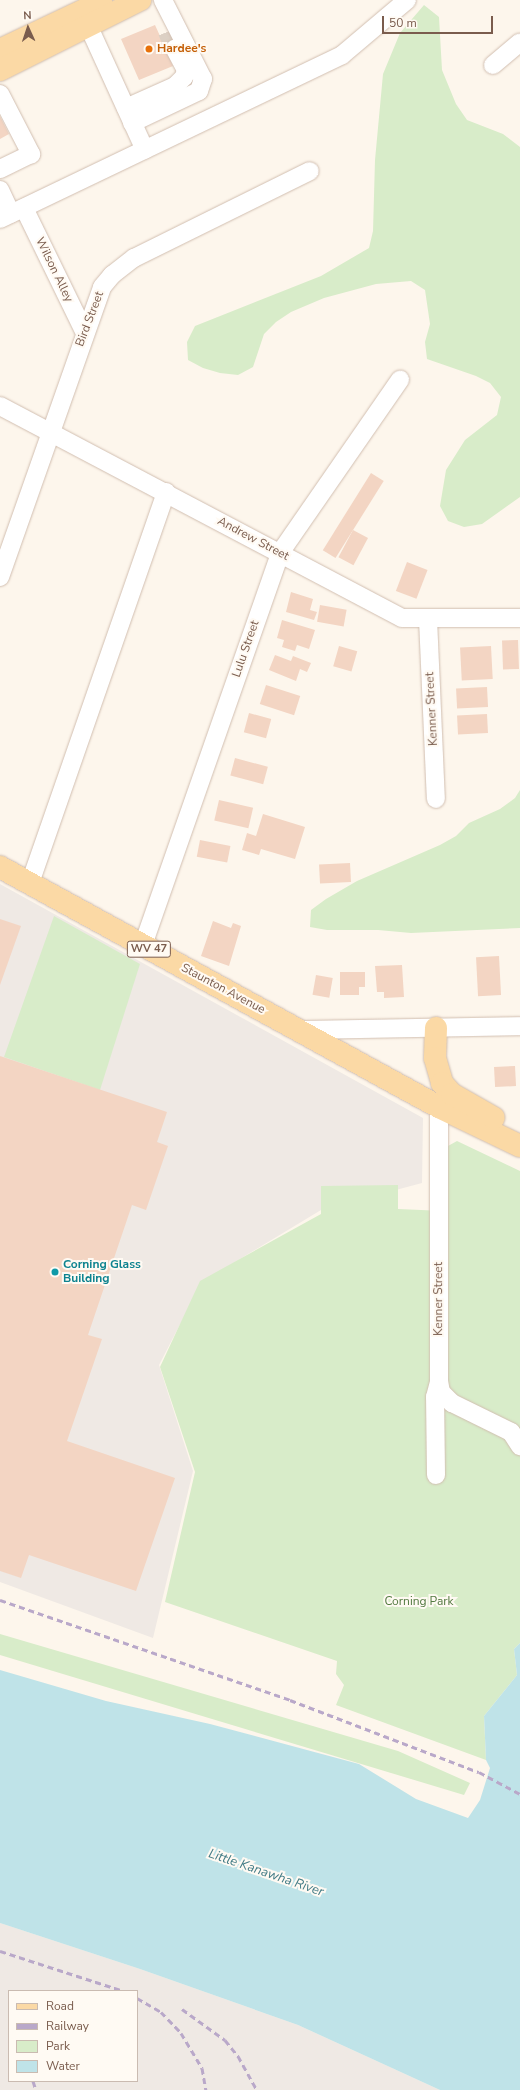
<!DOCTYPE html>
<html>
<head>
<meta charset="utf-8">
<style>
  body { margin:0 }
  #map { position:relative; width:520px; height:2090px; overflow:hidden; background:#fdf6ec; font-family:"Nunito Sans",sans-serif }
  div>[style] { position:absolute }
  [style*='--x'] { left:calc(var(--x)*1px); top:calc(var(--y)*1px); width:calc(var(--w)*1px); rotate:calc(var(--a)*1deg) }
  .industrial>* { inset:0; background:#efe9e4 }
  .green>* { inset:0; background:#d8ecc9 }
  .water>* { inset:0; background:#bfe3e8 }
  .building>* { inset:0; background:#f3d5c3; transform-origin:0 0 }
  .minor-tunnel>* { height:18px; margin-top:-9px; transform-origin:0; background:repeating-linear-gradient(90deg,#dcd0c4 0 18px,transparent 0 27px) }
  .roads { filter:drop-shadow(0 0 1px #d1beb0) drop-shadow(0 0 1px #d1beb0) }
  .minor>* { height:18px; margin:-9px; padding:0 9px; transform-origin:9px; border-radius:9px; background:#fff }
  .major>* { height:22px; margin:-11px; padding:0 11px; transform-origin:11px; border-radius:11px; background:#fbd9a5 }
  .rail>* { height:3px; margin-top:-1.5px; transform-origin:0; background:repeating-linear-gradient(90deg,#b9a8c9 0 6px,transparent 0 10px) }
  .dots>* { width:11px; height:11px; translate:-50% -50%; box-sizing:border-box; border:2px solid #fffaf3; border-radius:50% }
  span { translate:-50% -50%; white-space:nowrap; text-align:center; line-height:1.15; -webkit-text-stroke:4px #fffaf3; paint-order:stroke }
  .shield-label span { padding:1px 3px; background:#fffaf3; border:1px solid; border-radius:3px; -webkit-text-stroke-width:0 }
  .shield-label { font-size:11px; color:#7a5c4d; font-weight:700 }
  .food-label { font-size:12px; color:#c56008; font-weight:700 }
  .left { translate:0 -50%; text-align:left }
  .street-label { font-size:12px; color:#7a5c4d }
  .culture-label { font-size:12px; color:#0d838f; font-weight:700 }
  .park-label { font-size:12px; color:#537a41 }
  .water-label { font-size:13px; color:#437c86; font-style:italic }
  .legend { position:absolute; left:8px; top:1990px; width:130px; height:92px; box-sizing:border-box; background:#fffaf3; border:1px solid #cabbb1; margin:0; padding:5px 7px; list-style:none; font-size:12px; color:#7a5c4d }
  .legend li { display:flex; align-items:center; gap:8px; height:20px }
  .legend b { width:20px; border:1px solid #cabbb1 }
  .north { position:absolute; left:8px; top:8px; width:40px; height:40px; -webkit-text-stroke:3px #fffaf3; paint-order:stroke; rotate:357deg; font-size:11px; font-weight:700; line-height:16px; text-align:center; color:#7a5c4d }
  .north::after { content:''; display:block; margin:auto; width:14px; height:18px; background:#7a5c4d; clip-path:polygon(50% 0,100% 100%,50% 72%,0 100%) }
  .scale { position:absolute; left:382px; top:16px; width:111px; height:18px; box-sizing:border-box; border:2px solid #7a5c4d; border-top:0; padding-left:5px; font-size:12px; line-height:14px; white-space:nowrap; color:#7a5c4d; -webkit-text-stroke:3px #fffaf3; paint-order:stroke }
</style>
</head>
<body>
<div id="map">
  <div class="industrial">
    <div style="clip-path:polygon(0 884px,423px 1118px,422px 1183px,321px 1210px,202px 1282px,159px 1365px,193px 1471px,153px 1638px,0 1582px)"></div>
    <div style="clip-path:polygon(evenodd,0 1923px,140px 1969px,298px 2025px,440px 2090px,0 2090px,0 1923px,9px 1991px,137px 1991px,137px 2081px,9px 2081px,9px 1991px)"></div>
  </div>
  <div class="green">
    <div style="clip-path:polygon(424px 5px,439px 17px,442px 70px,456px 104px,467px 120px,503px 134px,520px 147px,520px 497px,482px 524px,464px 527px,448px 521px,440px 506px,446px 470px,465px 440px,497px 415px,501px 397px,490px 383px,476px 376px,427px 359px,425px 342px,430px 324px,425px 290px,411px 281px,376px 284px,324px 298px,291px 312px,276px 322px,264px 334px,253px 367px,238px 375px,220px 373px,203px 368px,188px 360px,187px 342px,195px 326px,321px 276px,369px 248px,373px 231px,375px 160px,383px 74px,400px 33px)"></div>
    <div style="clip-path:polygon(520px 790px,520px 928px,411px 933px,378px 930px,327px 930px,310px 927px,311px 910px,326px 899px,357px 881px,440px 845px,456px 836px,469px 823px,500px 809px,515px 798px)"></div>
    <div style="clip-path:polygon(54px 916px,140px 964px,100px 1090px,4px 1057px)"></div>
    <div style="clip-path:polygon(457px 1141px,520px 1171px,520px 1643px,514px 1649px,517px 1675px,484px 1716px,486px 1760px,336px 1705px,344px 1685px,336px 1674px,337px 1661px,165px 1602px,195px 1472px,160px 1367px,200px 1281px,321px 1214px,321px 1186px,398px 1185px,398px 1209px,444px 1211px,446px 1153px,448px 1146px)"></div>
    <div style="clip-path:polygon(0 1634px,398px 1751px,470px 1783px,464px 1795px,0 1655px)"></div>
  </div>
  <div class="water">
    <div style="clip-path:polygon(520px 1643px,520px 2090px,440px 2090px,298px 2025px,140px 1969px,0 1923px,0 1670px,106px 1701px,210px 1724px,359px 1764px,416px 1799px,468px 1818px,480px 1800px,490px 1768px,486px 1760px,484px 1716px,517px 1675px,514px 1649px)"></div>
  </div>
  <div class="building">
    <div style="clip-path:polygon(155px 25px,160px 36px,170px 31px,174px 41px,164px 45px,173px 66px,139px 80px,121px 39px)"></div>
    <div style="clip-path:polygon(0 116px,9px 134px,0 139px)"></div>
    <div style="left:371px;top:473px;width:15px;height:91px;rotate:32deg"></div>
    <div style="left:353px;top:530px;width:17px;height:31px;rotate:28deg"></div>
    <div style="left:407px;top:562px;width:22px;height:31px;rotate:21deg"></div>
    <div style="clip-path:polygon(291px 592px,313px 599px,310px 610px,317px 612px,314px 620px,286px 612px)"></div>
    <div style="left:320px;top:605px;width:27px;height:17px;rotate:10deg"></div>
    <div style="clip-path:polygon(282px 620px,315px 630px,309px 649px,297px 645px,295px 651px,282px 647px,284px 640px,277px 638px)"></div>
    <div style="left:518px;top:640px;width:29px;height:16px;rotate:88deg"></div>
    <div style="left:339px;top:646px;width:19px;height:21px;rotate:16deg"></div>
    <div style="left:491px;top:646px;width:33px;height:31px;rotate:87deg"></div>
    <div style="clip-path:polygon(275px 655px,291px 661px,293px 656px,311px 663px,307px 672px,300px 669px,296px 681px,269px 670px)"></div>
    <div style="left:266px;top:685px;width:36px;height:20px;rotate:18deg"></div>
    <div style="left:487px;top:687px;width:20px;height:31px;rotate:87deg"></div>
    <div style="left:249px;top:713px;width:23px;height:20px;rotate:15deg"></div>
    <div style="left:487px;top:714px;width:19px;height:30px;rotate:87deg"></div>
    <div style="left:235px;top:758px;width:34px;height:18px;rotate:15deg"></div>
    <div style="left:219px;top:800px;width:35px;height:21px;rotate:13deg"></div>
    <div style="clip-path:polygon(263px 814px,305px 827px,295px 859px,261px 849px,259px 855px,242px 850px,247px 833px,256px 836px)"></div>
    <div style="left:200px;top:840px;width:31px;height:17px;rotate:11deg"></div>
    <div style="left:350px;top:863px;width:19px;height:31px;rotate:87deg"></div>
    <div style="clip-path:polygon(0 919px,21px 926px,0 985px)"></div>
    <div style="clip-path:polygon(213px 921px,231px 928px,233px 923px,241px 926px,229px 966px,201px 956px)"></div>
    <div style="left:499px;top:956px;width:39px;height:23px;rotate:87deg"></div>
    <div style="clip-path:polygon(402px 965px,404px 997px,384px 998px,384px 992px,377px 992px,375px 966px)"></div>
    <div style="clip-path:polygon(340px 972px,365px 972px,365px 987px,359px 987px,359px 995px,340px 995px)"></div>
    <div style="left:316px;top:975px;width:17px;height:20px;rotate:10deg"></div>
    <div style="clip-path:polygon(0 1056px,167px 1112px,157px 1142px,168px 1146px,146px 1210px,132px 1205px,88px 1335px,102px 1339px,67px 1441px,175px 1478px,136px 1591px,29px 1555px,21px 1578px,0 1571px)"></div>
    <div style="left:515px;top:1066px;width:20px;height:21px;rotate:87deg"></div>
  </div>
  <div class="minor-tunnel">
    <div style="--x:167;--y:32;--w:11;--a:68"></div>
  </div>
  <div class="roads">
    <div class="minor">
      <div style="--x:88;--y:25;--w:137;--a:65.5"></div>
      <div style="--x:493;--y:65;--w:35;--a:-40"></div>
      <div style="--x:0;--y:94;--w:68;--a:62.7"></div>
      <div style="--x:31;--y:154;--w:34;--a:154"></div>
      <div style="--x:126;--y:108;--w:54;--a:-24.2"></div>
      <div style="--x:175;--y:86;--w:13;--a:-45"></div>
      <div style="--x:184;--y:77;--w:7;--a:-74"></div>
      <div style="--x:186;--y:70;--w:24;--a:-118"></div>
      <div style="--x:132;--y:123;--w:74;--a:-25.5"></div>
      <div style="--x:199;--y:91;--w:13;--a:-72"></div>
      <div style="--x:203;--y:79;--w:89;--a:-116.9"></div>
      <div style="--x:0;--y:190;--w:26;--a:65"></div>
      <div style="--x:24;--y:208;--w:139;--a:64"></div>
      <div style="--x:0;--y:219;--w:379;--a:-25.6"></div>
      <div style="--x:342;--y:55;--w:85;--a:-40.2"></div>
      <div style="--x:0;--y:406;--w:454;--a:27.8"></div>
      <div style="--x:402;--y:618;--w:118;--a:0"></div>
      <div style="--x:0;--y:577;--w:307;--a:-70.6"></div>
      <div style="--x:102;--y:287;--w:16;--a:-50"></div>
      <div style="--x:112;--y:275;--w:28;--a:-38"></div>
      <div style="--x:134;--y:258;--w:196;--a:-26.3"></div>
      <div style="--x:428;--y:619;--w:180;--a:87.5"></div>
      <div style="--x:30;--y:883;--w:414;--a:-70.8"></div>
      <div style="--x:143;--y:945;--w:415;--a:-70.7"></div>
      <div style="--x:280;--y:553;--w:211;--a:-55.3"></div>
      <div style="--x:299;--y:1030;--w:221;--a:-1"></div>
      <div style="--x:439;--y:1107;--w:274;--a:90"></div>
      <div style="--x:439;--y:1381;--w:11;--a:80"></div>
      <div style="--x:441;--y:1392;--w:16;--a:45"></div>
      <div style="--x:452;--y:1403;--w:66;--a:26.2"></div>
      <div style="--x:511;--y:1432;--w:17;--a:57"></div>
      <div style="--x:436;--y:1475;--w:78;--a:-90.7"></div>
      <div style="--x:435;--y:1397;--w:16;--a:-75"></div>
    </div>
    <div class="major">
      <div style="--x:0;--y:50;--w:112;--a:-25.4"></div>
      <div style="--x:0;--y:70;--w:157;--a:-26.6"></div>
      <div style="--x:0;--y:867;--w:500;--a:28.67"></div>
      <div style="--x:439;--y:1107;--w:90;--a:25.7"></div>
      <div style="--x:436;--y:1028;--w:30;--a:92"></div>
      <div style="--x:435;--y:1058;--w:26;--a:74"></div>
      <div style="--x:442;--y:1083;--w:15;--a:48"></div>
      <div style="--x:452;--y:1094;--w:48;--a:29.7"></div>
    </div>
  </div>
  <div class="rail">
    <div style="--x:0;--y:1600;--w:307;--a:19"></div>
    <div style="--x:290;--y:1700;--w:202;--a:20.9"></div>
    <div style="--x:479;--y:1772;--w:47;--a:28.2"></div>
    <div style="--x:0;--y:1951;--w:130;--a:17.9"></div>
    <div style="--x:137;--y:1998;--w:28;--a:30"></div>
    <div style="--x:161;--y:2012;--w:29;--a:46"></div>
    <div style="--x:181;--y:2033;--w:41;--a:59"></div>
    <div style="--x:202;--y:2068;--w:22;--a:80"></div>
    <div style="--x:182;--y:2009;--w:53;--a:35.8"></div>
    <div style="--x:225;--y:2040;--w:21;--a:51"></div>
    <div style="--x:238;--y:2056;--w:39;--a:61"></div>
    <div style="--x:33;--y:2081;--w:9;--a:72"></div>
  </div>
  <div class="dots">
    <div style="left:149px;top:49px;background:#e8710a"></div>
    <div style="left:55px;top:1272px;background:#0f9aa8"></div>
  </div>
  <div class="shield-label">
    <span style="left:149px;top:949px">WV 47</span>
  </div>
  <div class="food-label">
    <span class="left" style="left:157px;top:49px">Hardee's</span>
  </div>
  <div class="street-label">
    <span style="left:54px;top:270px;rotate:64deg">Wilson Alley</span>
    <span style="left:90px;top:319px;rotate:-69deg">Bird Street</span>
    <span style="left:253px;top:539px;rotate:28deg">Andrew Street</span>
    <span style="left:246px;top:649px;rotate:-71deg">Lulu Street</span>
    <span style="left:432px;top:709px;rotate:-93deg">Kenner Street</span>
    <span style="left:223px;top:989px;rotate:28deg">Staunton Avenue</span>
    <span style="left:439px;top:1299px;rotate:-90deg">Kenner Street</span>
  </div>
  <div class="culture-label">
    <span class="left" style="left:63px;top:1272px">Corning Glass<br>Building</span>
  </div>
  <div class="park-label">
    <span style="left:419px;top:1602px">Corning Park</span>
  </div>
  <div class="water-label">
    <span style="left:266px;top:1873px;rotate:19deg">Little Kanawha River</span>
  </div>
  <ul class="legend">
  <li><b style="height:5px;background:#fbd9a5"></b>Road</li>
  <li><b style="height:5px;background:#b9a8c9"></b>Railway</li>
  <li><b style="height:11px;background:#d8ecc9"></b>Park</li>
  <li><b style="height:11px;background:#bfe3e8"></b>Water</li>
  </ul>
  <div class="north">N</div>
  <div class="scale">50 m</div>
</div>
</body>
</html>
